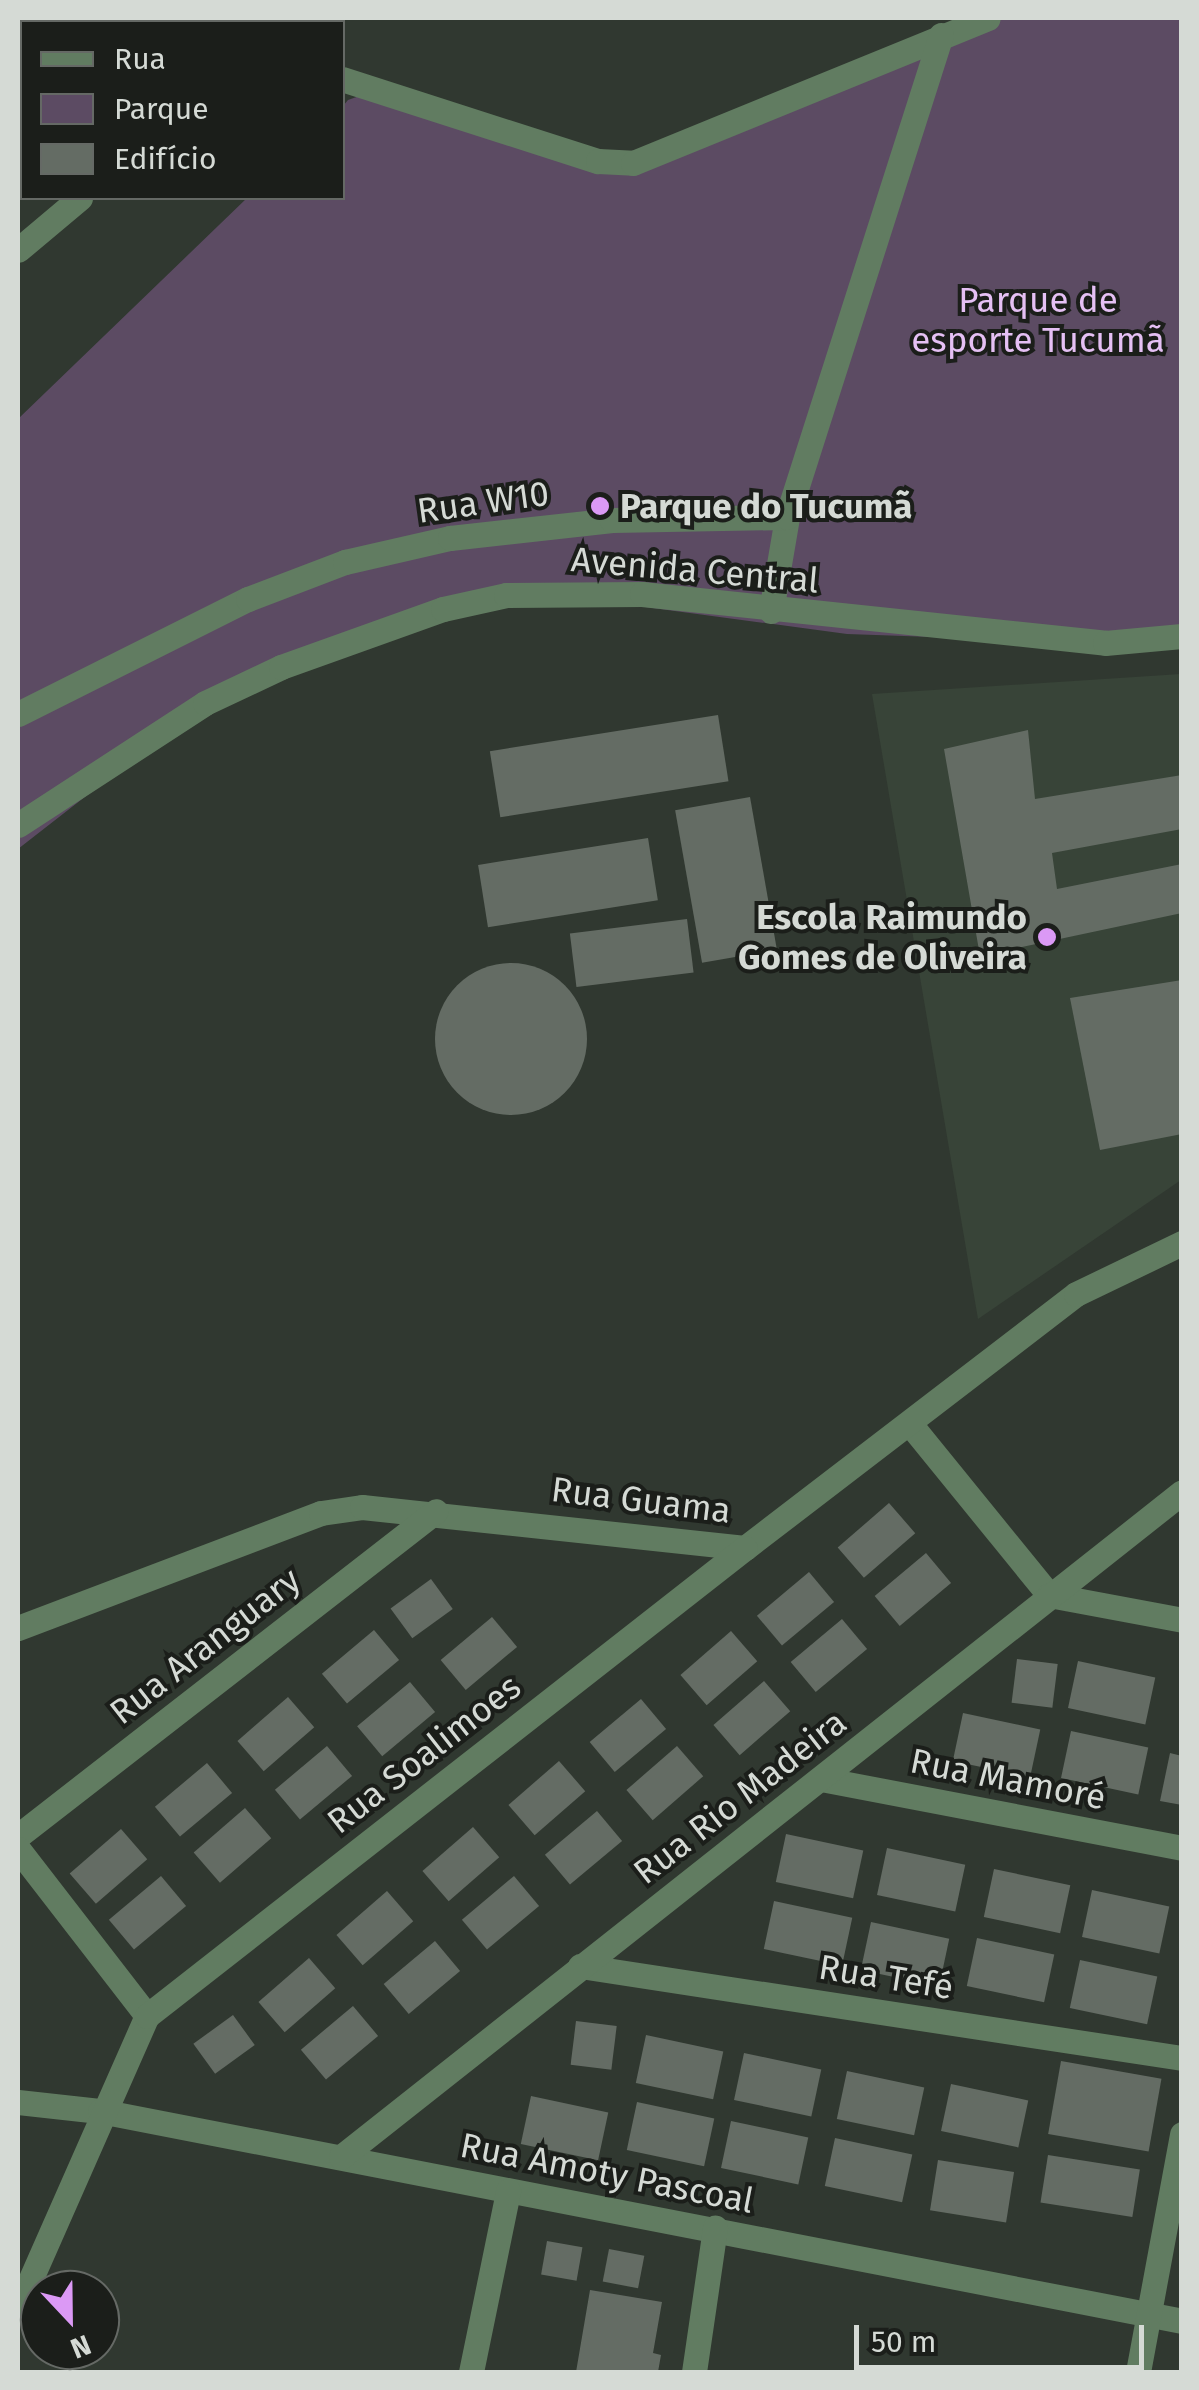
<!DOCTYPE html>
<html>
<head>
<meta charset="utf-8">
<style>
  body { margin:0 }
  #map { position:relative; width:1199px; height:2390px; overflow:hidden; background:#303830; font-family:"Fira Sans",sans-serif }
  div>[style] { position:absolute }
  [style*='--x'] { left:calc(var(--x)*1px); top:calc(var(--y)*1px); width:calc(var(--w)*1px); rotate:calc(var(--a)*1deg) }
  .built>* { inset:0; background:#384438 }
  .green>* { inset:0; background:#5c4b63 }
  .building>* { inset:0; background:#646c64; transform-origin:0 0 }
  .round { border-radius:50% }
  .minor>* { height:25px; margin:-12.5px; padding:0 12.5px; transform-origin:12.5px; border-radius:12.5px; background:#617c61 }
  .dots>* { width:28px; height:28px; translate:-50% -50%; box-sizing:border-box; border:5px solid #1b1e1a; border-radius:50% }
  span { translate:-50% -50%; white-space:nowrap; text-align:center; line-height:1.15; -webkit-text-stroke:8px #1b1e1a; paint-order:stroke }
  .park-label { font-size:35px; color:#e5c0f4 }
  .street-label { font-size:35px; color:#d5dad5 }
  .poi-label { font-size:35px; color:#d5dad5; font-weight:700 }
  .left { translate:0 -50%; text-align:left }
  .right { translate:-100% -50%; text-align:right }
  .frame { position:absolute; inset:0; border:20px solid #d5dad5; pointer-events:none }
  .legend { position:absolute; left:20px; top:20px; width:325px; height:180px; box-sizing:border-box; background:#1b1e1a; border:2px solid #656965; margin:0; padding:12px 18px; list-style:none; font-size:30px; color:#d5dad5 }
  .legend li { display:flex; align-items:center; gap:20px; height:50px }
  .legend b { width:50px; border:2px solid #656965 }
  .north { position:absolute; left:20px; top:2270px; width:100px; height:100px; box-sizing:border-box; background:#1b1e1a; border:2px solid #656965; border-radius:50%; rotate:158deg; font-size:28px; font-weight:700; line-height:40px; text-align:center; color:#d5dad5 }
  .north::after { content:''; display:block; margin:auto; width:35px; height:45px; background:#db99f5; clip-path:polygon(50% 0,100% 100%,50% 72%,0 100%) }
  .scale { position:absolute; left:854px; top:2325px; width:290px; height:45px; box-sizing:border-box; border:5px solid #d5dad5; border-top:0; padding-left:12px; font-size:30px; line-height:35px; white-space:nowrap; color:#d5dad5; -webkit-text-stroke:8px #1b1e1a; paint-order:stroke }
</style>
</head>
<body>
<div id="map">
  <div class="built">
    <div style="clip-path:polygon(18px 18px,94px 22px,22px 22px,18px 187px)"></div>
    <div style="clip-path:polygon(1181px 674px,1181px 1180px,978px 1319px,872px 694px)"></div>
  </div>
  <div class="green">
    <div style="clip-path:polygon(988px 18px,1181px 18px,1181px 634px,1105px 643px,847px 634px,541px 593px,378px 630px,199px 708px,18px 849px,18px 419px,247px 198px,342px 198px,343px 106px,348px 100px,376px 90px,633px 163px)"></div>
  </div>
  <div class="building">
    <div style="left:718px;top:715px;width:67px;height:231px;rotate:81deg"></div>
    <div style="clip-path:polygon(1028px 730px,1035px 799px,1182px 775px,1182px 829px,1052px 853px,1057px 889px,1182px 864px,1182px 913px,980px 956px,944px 749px)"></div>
    <div style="left:750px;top:797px;width:155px;height:76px;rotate:80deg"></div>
    <div style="left:648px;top:838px;width:63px;height:172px;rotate:81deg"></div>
    <div style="left:687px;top:919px;width:54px;height:118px;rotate:83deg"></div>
    <div class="round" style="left:435px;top:963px;width:152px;height:152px"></div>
    <div style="clip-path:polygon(1182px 980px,1182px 1134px,1100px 1150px,1070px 998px)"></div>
    <div style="left:889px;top:1503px;width:40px;height:68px;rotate:49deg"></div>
    <div style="left:926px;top:1553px;width:39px;height:67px;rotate:50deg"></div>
    <div style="left:809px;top:1572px;width:39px;height:68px;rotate:50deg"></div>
    <div style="left:431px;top:1579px;width:37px;height:50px;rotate:54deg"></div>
    <div style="left:492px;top:1617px;width:39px;height:67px;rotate:50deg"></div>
    <div style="left:842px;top:1619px;width:39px;height:67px;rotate:50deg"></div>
    <div style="left:374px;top:1630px;width:39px;height:68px;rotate:50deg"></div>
    <div style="left:731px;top:1631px;width:40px;height:67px;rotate:49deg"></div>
    <div style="left:1017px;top:1659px;width:41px;height:44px;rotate:7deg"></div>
    <div style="left:1078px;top:1661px;width:79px;height:48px;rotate:12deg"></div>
    <div style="left:764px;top:1681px;width:40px;height:67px;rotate:49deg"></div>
    <div style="left:410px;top:1682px;width:39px;height:69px;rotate:50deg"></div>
    <div style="left:288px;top:1697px;width:40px;height:67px;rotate:49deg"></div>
    <div style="left:641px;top:1699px;width:39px;height:67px;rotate:50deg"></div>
    <div style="left:963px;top:1713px;width:79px;height:49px;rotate:12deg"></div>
    <div style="left:1071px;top:1731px;width:79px;height:48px;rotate:12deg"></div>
    <div style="left:327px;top:1746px;width:39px;height:68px;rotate:50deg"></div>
    <div style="left:677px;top:1746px;width:40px;height:67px;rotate:49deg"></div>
    <div style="clip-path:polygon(1170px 1753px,1182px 1756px,1182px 1805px,1160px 1801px)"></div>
    <div style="left:559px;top:1761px;width:40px;height:67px;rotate:49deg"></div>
    <div style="left:207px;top:1763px;width:39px;height:68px;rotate:50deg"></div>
    <div style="left:245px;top:1808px;width:40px;height:68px;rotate:49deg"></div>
    <div style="left:597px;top:1811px;width:39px;height:68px;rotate:50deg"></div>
    <div style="left:473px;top:1827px;width:40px;height:67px;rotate:49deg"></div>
    <div style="left:121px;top:1829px;width:40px;height:68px;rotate:49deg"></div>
    <div style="left:786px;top:1834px;width:79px;height:49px;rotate:12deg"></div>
    <div style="left:887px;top:1848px;width:80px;height:48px;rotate:12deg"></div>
    <div style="left:994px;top:1869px;width:78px;height:49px;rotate:12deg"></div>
    <div style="left:161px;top:1876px;width:39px;height:68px;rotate:50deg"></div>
    <div style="left:514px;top:1876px;width:39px;height:68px;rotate:50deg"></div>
    <div style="left:1092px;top:1890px;width:79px;height:48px;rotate:12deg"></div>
    <div style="left:387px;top:1891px;width:40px;height:67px;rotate:49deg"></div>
    <div style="left:774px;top:1901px;width:80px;height:49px;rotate:12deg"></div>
    <div style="left:871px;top:1922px;width:80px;height:49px;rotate:12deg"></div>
    <div style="left:977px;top:1938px;width:79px;height:49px;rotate:12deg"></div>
    <div style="left:435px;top:1941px;width:39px;height:67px;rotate:50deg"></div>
    <div style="left:309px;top:1958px;width:40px;height:67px;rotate:49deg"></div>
    <div style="left:1080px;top:1960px;width:79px;height:49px;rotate:12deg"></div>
    <div style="left:353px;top:2006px;width:39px;height:68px;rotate:50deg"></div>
    <div style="left:233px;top:2015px;width:37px;height:49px;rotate:54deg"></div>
    <div style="left:576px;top:2021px;width:41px;height:44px;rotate:7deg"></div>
    <div style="left:646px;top:2035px;width:79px;height:49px;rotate:12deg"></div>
    <div style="left:744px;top:2053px;width:79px;height:48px;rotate:12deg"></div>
    <div style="left:1061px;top:2061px;width:102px;height:74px;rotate:10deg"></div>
    <div style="left:847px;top:2071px;width:79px;height:49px;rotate:12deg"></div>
    <div style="left:951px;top:2084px;width:79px;height:48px;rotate:12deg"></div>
    <div style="left:531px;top:2096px;width:79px;height:49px;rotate:12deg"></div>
    <div style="left:637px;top:2102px;width:79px;height:49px;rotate:12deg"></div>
    <div style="left:731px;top:2121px;width:79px;height:48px;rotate:12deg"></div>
    <div style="left:835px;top:2138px;width:79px;height:49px;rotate:12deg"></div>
    <div style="left:1048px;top:2155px;width:93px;height:48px;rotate:9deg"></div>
    <div style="left:938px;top:2160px;width:77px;height:51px;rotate:9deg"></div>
    <div style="left:547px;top:2241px;width:36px;height:34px;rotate:10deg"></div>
    <div style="left:609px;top:2249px;width:36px;height:33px;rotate:11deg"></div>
    <div style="clip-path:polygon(590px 2290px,662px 2302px,653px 2353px,661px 2355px,658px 2372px,576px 2372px)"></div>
  </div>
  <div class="minor">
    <div style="--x:151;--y:18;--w:16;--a:14"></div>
    <div style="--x:342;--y:79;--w:269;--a:17.8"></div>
    <div style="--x:598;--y:161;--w:35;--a:3"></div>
    <div style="--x:633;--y:163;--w:383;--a:-22.2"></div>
    <div style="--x:18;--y:250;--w:81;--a:-40"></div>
    <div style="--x:771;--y:611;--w:95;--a:-80.3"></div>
    <div style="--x:18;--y:714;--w:257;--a:-26.6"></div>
    <div style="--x:248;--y:599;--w:104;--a:-20.9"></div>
    <div style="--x:345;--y:562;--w:108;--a:-12.9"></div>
    <div style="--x:450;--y:538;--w:163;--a:-6.3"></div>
    <div style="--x:612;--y:520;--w:175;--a:-1"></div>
    <div style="--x:787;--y:517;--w:506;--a:-72.28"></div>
    <div style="--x:18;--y:825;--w:223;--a:-33.1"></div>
    <div style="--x:205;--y:703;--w:84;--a:-25.3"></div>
    <div style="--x:281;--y:667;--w:172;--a:-19.7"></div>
    <div style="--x:443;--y:609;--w:65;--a:-12.5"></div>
    <div style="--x:506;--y:595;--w:136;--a:-0.4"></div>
    <div style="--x:642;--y:594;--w:466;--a:6"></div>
    <div style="--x:1105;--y:643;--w:77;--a:-5.2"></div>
    <div style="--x:910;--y:1424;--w:220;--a:50.9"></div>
    <div style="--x:1049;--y:1595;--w:135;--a:10.6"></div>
    <div style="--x:18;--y:1628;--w:324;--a:-20.8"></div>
    <div style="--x:321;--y:1513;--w:41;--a:-8.3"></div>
    <div style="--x:362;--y:1507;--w:385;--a:6.1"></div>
    <div style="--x:745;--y:1548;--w:417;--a:-37.5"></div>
    <div style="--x:1076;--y:1294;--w:118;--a:-25.7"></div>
    <div style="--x:821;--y:1779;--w:368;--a:10.8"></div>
    <div style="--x:18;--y:1836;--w:529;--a:-37.87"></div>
    <div style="--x:18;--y:1849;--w:211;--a:52.3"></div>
    <div style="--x:580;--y:1966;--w:609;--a:8.69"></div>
    <div style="--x:18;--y:2102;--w:82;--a:6.3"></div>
    <div style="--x:100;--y:2111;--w:1102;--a:10.98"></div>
    <div style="--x:341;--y:2157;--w:1072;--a:-38.33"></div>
    <div style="--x:18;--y:2308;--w:319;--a:-66.2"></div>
    <div style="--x:147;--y:2016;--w:759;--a:-38.05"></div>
    <div style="--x:471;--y:2372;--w:185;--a:-78.4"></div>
    <div style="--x:694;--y:2372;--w:146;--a:-81.7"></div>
    <div style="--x:1138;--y:2372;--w:242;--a:-79.5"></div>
  </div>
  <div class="dots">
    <div style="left:600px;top:506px;background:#db99f5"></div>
    <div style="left:1047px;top:937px;background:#db99f5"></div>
  </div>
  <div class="park-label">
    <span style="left:1038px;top:320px">Parque de<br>esporte Tucumã</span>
  </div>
  <div class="street-label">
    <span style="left:483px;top:502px;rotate:-8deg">Rua W10</span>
    <span style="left:695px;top:570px;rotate:5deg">Avenida Central</span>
    <span style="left:641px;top:1500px;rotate:7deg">Rua Guama</span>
    <span style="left:205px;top:1646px;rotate:-38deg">Rua Aranguary</span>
    <span style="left:424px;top:1754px;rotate:-38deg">Rua Soalimoes</span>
    <span style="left:1008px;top:1779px;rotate:11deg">Rua Mamoré</span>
    <span style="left:740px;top:1797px;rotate:-38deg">Rua Rio Madeira</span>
    <span style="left:886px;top:1977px;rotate:9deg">Rua Tefé</span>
    <span style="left:607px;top:2173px;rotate:11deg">Rua Amoty Pascoal</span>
  </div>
  <div class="poi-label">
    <span class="left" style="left:620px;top:506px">Parque do Tucumã</span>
    <span class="right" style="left:1027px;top:937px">Escola Raimundo<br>Gomes de Oliveira</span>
  </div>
  <div class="frame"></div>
  <ul class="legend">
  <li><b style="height:12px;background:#617c61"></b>Rua</li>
  <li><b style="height:28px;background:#5c4b63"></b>Parque</li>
  <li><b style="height:28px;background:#646c64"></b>Edifício</li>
  </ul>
  <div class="north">N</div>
  <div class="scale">50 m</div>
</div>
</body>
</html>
